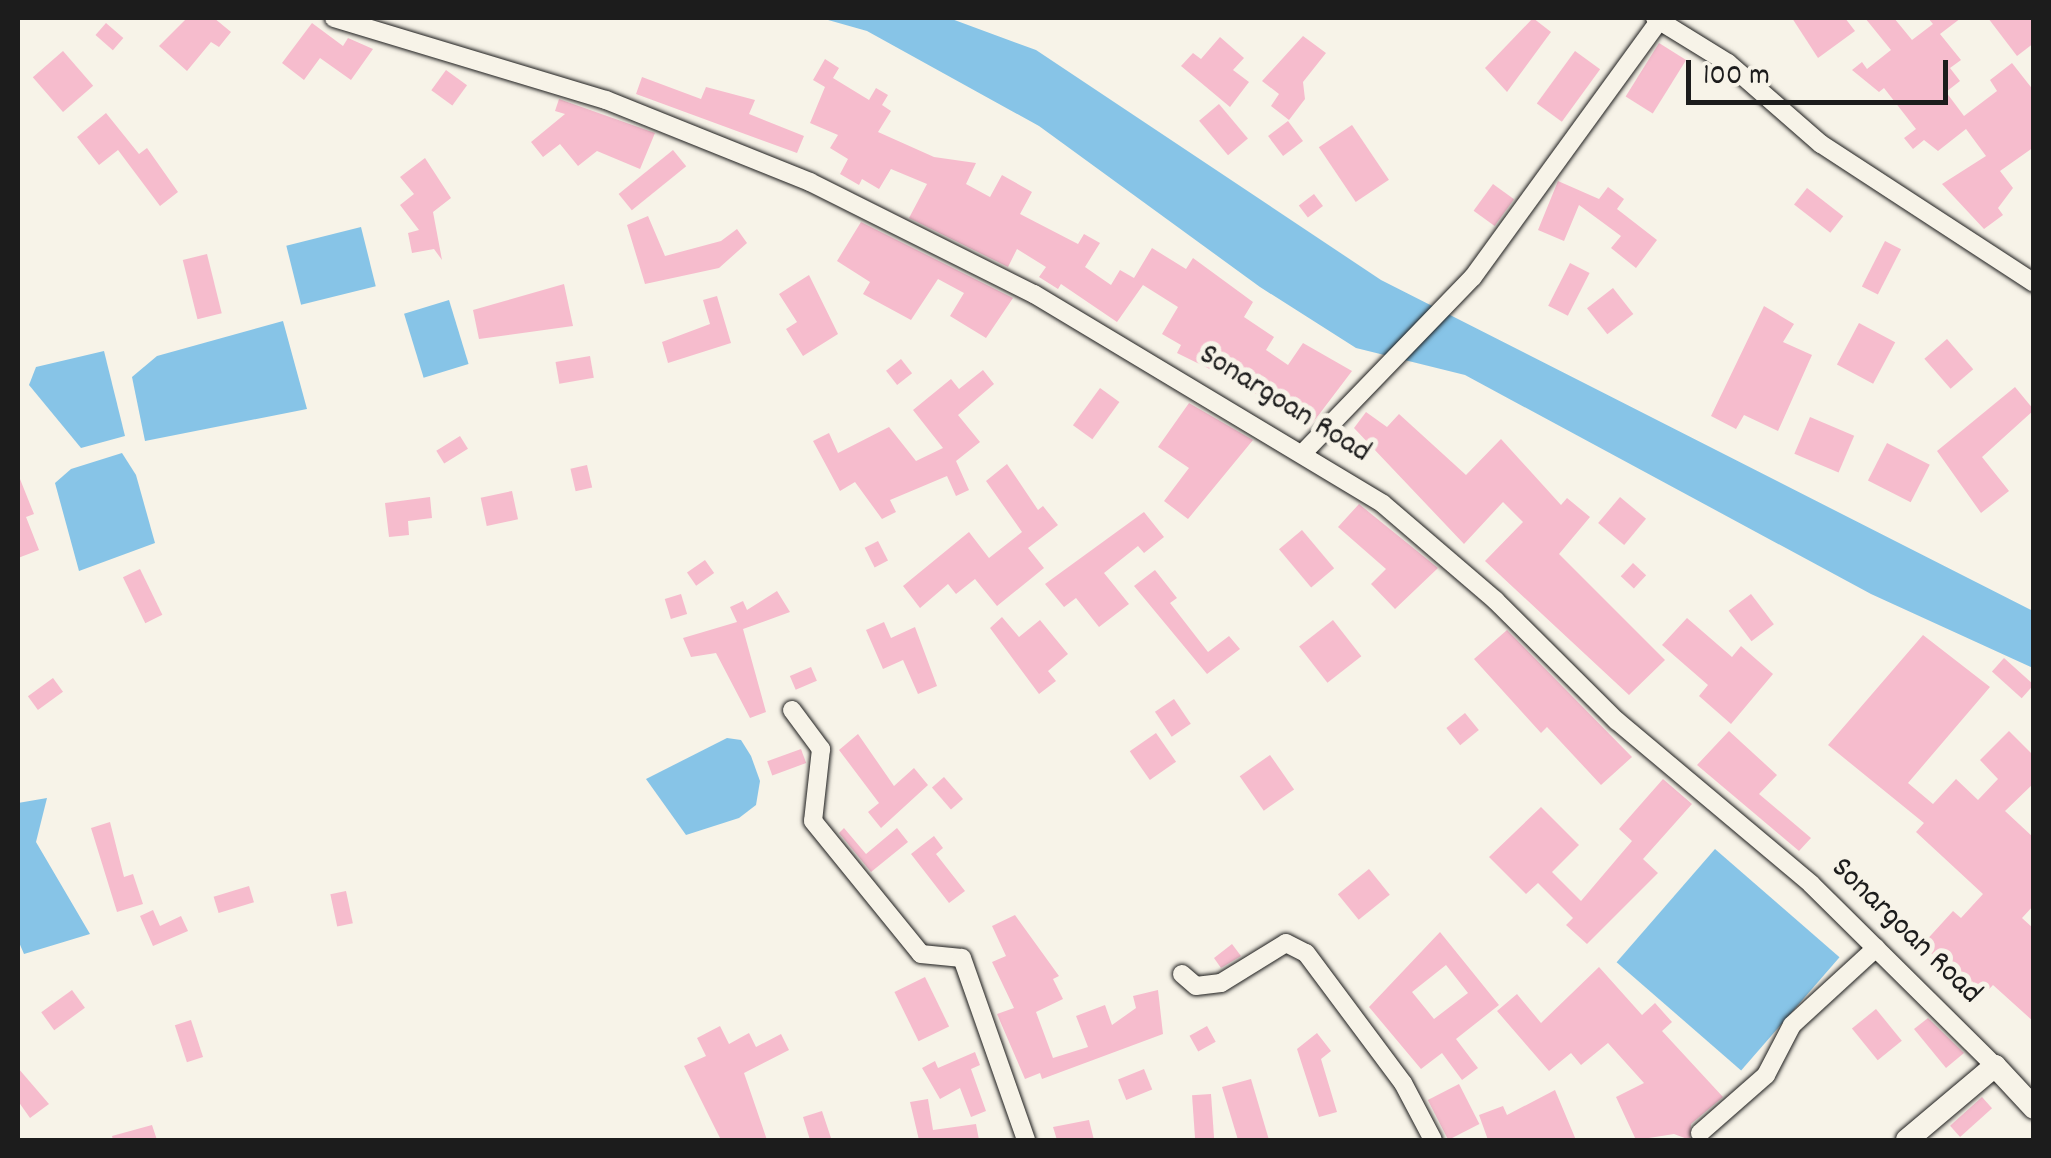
<!DOCTYPE html>
<html>
<head>
<meta charset="utf-8">
<style>
  body { margin:0 }
  #map { position:relative; width:2051px; height:1158px; overflow:hidden; background:#f7f3e8; font-family:Dekko,sans-serif }
  div>[style] { position:absolute }
  [style*='--x'] { left:calc(var(--x)*1px); top:calc(var(--y)*1px); width:calc(var(--w)*1px); rotate:calc(var(--a)*1deg) }
  .water>* { inset:0; background:#87c4e7; transform-origin:0 0 }
  .building>* { inset:0; background:#f6bccd; transform-origin:0 0 }
  .roads { filter:drop-shadow(0 0 2px #1c1c1c) drop-shadow(0 0 2px #1c1c1c) }
  .minor>* { height:18px; margin:-9px; padding:0 9px; transform-origin:9px; border-radius:9px; background:#f7f3e8 }
  .secondary>* { height:22px; margin:-11px; padding:0 11px; transform-origin:11px; border-radius:11px; background:#f7f3e8 }
  span { translate:-50% -50%; white-space:nowrap; text-align:center; line-height:1.15; -webkit-text-stroke:10px #f7f3e8; paint-order:stroke }
  .street-label { font-size:32px; color:#1c1c1c }
  .frame { position:absolute; inset:0; border:20px solid #1c1c1c; pointer-events:none }
  .scale { position:absolute; left:1686px; top:60px; width:262px; height:45px; box-sizing:border-box; border:5px solid #1c1c1c; border-top:0; padding-left:12px; font-size:30px; line-height:35px; white-space:nowrap; color:#1c1c1c; -webkit-text-stroke:8px #f7f3e8; paint-order:stroke }
</style>
</head>
<body>
<div id="map">
  <div class="water">
    <div style="clip-path:polygon(821px 18px,949px 18px,1036px 50px,1381px 280px,2033px 611px,2033px 668px,1871px 594px,1465px 375px,1356px 348px,1260px 287px,1039px 126px,867px 31px)"></div>
    <div style="left:361px;top:227px;width:61px;height:77px;rotate:76deg"></div>
    <div style="left:449px;top:300px;width:67px;height:47px;rotate:73deg"></div>
    <div style="clip-path:polygon(283px 321px,307px 409px,145px 441px,132px 377px,157px 356px)"></div>
    <div style="clip-path:polygon(104px 351px,125px 436px,81px 448px,29px 385px,36px 367px)"></div>
    <div style="clip-path:polygon(122px 453px,136px 475px,155px 543px,79px 571px,55px 483px,71px 469px)"></div>
    <div style="clip-path:polygon(727px 738px,741px 740px,751px 756px,760px 781px,756px 805px,739px 818px,686px 835px,646px 779px)"></div>
    <div style="clip-path:polygon(47px 798px,36px 842px,90px 934px,24px 954px,18px 940px,18px 803px)"></div>
    <div style="left:1715px;top:849px;width:165px;height:150px;rotate:41deg"></div>
  </div>
  <div class="building">
    <div style="clip-path:polygon(187px 18px,214px 18px,231px 32px,219px 47px,211px 42px,187px 71px,159px 46px)"></div>
    <div style="clip-path:polygon(1533px 18px,1551px 32px,1507px 92px,1485px 68px)"></div>
    <div style="clip-path:polygon(1792px 18px,1845px 18px,1855px 31px,1818px 58px)"></div>
    <div style="clip-path:polygon(1865px 18px,1894px 18px,1912px 40px,1933px 24px,1928px 18px,1961px 18px,1940px 34px,1961px 60px,1950px 68px,1960px 81px,1946px 92px,1964px 116px,1997px 91px,1990px 80px,2012px 63px,2034px 91px,2034px 147px,2000px 171px,2013px 188px,1998px 208px,2003px 215px,1984px 229px,1942px 184px,1986px 156px,1966px 129px,1938px 151px,1924px 140px,1913px 149px,1904px 138px,1916px 129px,1884px 88px,1879px 92px,1852px 70px,1862px 62px,1867px 69px,1891px 50px)"></div>
    <div style="clip-path:polygon(1988px 18px,2034px 18px,2034px 43px,2017px 56px)"></div>
    <div style="left:106px;top:23px;width:23px;height:16px;rotate:41deg"></div>
    <div style="clip-path:polygon(312px 23px,343px 46px,348px 38px,373px 49px,351px 80px,320px 58px,304px 80px,282px 63px)"></div>
    <div style="clip-path:polygon(1303px 36px,1326px 53px,1303px 82px,1305px 99px,1289px 120px,1271px 106px,1279px 94px,1262px 81px)"></div>
    <div style="clip-path:polygon(1220px 37px,1244px 58px,1233px 70px,1249px 82px,1230px 107px,1181px 66px,1193px 53px,1201px 59px)"></div>
    <div style="left:1659px;top:43px;width:32px;height:63px;rotate:32deg"></div>
    <div style="left:63px;top:51px;width:46px;height:40px;rotate:49deg"></div>
    <div style="left:1575px;top:51px;width:31px;height:65px;rotate:36deg"></div>
    <div style="clip-path:polygon(825px 59px,839px 68px,833px 78px,869px 100px,876px 88px,888px 95px,882px 105px,891px 111px,878px 132px,934px 157px,976px 163px,966px 184px,990px 197px,1002px 175px,1032px 192px,1020px 214px,1078px 244px,1084px 234px,1100px 243px,1085px 267px,1111px 285px,1120px 270px,1134px 278px,1152px 248px,1186px 269px,1193px 258px,1253px 302px,1244px 317px,1274px 337px,1266px 350px,1288px 365px,1303px 343px,1352px 371px,1308px 429px,1244px 386px,1177px 353px,1181px 345px,1162px 334px,1178px 307px,1143px 285px,1117px 322px,1061px 284px,1058px 289px,1039px 277px,1046px 267px,1017px 249px,1008px 267px,909px 218px,927px 184px,891px 169px,879px 189px,862px 179px,859px 185px,840px 174px,848px 159px,830px 148px,838px 135px,810px 123px,825px 87px,813px 80px)"></div>
    <div style="left:446px;top:70px;width:26px;height:25px;rotate:36deg"></div>
    <div style="clip-path:polygon(642px 77px,701px 99px,706px 87px,755px 100px,749px 114px,804px 136px,797px 153px,636px 94px)"></div>
    <div style="clip-path:polygon(559px 99px,655px 133px,640px 169px,597px 151px,578px 166px,560px 144px,543px 157px,531px 142px,565px 114px,555px 111px)"></div>
    <div style="left:1219px;top:104px;width:45px;height:26px;rotate:50deg"></div>
    <div style="clip-path:polygon(106px 113px,139px 154px,147px 148px,178px 192px,160px 206px,118px 150px,99px 165px,77px 137px)"></div>
    <div style="left:1288px;top:121px;width:25px;height:25px;rotate:53deg"></div>
    <div style="left:1352px;top:125px;width:66px;height:40px;rotate:56deg"></div>
    <div style="left:673px;top:150px;width:21px;height:70px;rotate:51deg"></div>
    <div style="clip-path:polygon(425px 158px,451px 198px,433px 212px,442px 260px,434px 249px,412px 253px,408px 233px,419px 230px,400px 205px,414px 194px,400px 177px)"></div>
    <div style="clip-path:polygon(1558px 181px,1599px 199px,1608px 187px,1624px 199px,1617px 209px,1657px 240px,1636px 268px,1611px 248px,1621px 236px,1579px 205px,1564px 241px,1538px 230px)"></div>
    <div style="left:1493px;top:184px;width:26px;height:33px;rotate:36deg"></div>
    <div style="left:1807px;top:188px;width:46px;height:21px;rotate:38deg"></div>
    <div style="left:1314px;top:194px;width:15px;height:19px;rotate:53deg"></div>
    <div style="clip-path:polygon(648px 216px,665px 256px,721px 241px,737px 229px,747px 243px,719px 268px,645px 284px,627px 225px)"></div>
    <div style="clip-path:polygon(861px 222px,1013px 298px,986px 338px,950px 316px,964px 293px,938px 279px,911px 320px,863px 294px,870px 282px,837px 261px)"></div>
    <div style="left:1885px;top:241px;width:18px;height:51px;rotate:27deg"></div>
    <div style="left:207px;top:254px;width:61px;height:25px;rotate:76deg"></div>
    <div style="left:1570px;top:263px;width:22px;height:48px;rotate:27deg"></div>
    <div style="clip-path:polygon(809px 275px,838px 334px,803px 356px,786px 329px,797px 322px,779px 294px)"></div>
    <div style="clip-path:polygon(564px 284px,573px 326px,479px 339px,473px 310px)"></div>
    <div style="left:1613px;top:288px;width:33px;height:33px;rotate:52deg"></div>
    <div style="clip-path:polygon(717px 296px,731px 343px,668px 363px,662px 342px,710px 324px,703px 300px)"></div>
    <div style="clip-path:polygon(1764px 306px,1794px 324px,1783px 342px,1812px 355px,1778px 431px,1744px 415px,1736px 429px,1711px 416px)"></div>
    <div style="left:1859px;top:323px;width:41px;height:47px;rotate:28deg"></div>
    <div style="left:1947px;top:339px;width:40px;height:30px;rotate:49deg"></div>
    <div style="left:590px;top:356px;width:22px;height:35px;rotate:80deg"></div>
    <div style="left:901px;top:359px;width:18px;height:19px;rotate:52deg"></div>
    <div style="clip-path:polygon(983px 370px,994px 384px,958px 415px,980px 442px,956px 461px,969px 490px,956px 496px,947px 476px,890px 500px,896px 512px,882px 519px,855px 482px,840px 491px,813px 441px,829px 433px,838px 453px,889px 427px,916px 461px,943px 448px,913px 410px,951px 379px,959px 389px)"></div>
    <div style="clip-path:polygon(2015px 387px,2034px 410px,1982px 457px,2009px 491px,1981px 513px,1937px 451px)"></div>
    <div style="left:1100px;top:388px;width:24px;height:46px;rotate:36deg"></div>
    <div style="clip-path:polygon(1189px 403px,1253px 440px,1188px 519px,1164px 501px,1189px 468px,1158px 447px)"></div>
    <div style="clip-path:polygon(1366px 412px,1387px 427px,1399px 414px,1466px 475px,1501px 439px,1561px 505px,1567px 498px,1590px 517px,1559px 554px,1665px 660px,1629px 695px,1485px 561px,1523px 522px,1503px 502px,1464px 544px,1354px 428px)"></div>
    <div style="left:1810px;top:417px;width:48px;height:40px;rotate:23deg"></div>
    <div style="left:460px;top:436px;width:15px;height:28px;rotate:58deg"></div>
    <div style="left:1887px;top:443px;width:48px;height:42px;rotate:27deg"></div>
    <div style="clip-path:polygon(1007px 464px,1038px 510px,1043px 506px,1058px 525px,1028px 548px,1044px 568px,997px 606px,975px 579px,956px 594px,948px 584px,920px 608px,903px 586px,969px 532px,989px 558px,1022px 532px,986px 481px)"></div>
    <div style="left:587px;top:465px;width:23px;height:17px;rotate:77deg"></div>
    <div style="clip-path:polygon(18px 474px,34px 514px,26px 517px,39px 550px,18px 558px)"></div>
    <div style="left:512px;top:491px;width:29px;height:32px;rotate:78deg"></div>
    <div style="clip-path:polygon(430px 497px,432px 518px,408px 521px,409px 535px,389px 537px,385px 503px)"></div>
    <div style="left:1620px;top:497px;width:34px;height:34px;rotate:40deg"></div>
    <div style="clip-path:polygon(1359px 504px,1438px 568px,1395px 609px,1371px 584px,1386px 569px,1338px 527px)"></div>
    <div style="clip-path:polygon(1144px 512px,1164px 537px,1144px 553px,1138px 546px,1104px 573px,1129px 604px,1099px 627px,1076px 598px,1064px 607px,1045px 584px)"></div>
    <div style="left:1302px;top:530px;width:50px;height:30px;rotate:50deg"></div>
    <div style="left:878px;top:541px;width:22px;height:15px;rotate:63deg"></div>
    <div style="left:705px;top:560px;width:16px;height:22px;rotate:55deg"></div>
    <div style="left:1633px;top:563px;width:18px;height:18px;rotate:43deg"></div>
    <div style="left:140px;top:569px;width:51px;height:19px;rotate:64deg"></div>
    <div style="clip-path:polygon(1155px 570px,1177px 598px,1170px 603px,1208px 652px,1229px 636px,1240px 649px,1207px 674px,1134px 586px)"></div>
    <div style="clip-path:polygon(777px 591px,790px 612px,743px 629px,766px 712px,750px 718px,716px 653px,691px 657px,683px 638px,737px 622px,730px 607px,743px 601px,747px 610px)"></div>
    <div style="left:681px;top:594px;width:21px;height:17px;rotate:73deg"></div>
    <div style="left:1751px;top:594px;width:38px;height:28px;rotate:53deg"></div>
    <div style="clip-path:polygon(1002px 617px,1019px 637px,1040px 620px,1068px 654px,1048px 671px,1056px 681px,1039px 694px,990px 628px)"></div>
    <div style="clip-path:polygon(1687px 618px,1732px 657px,1741px 646px,1773px 674px,1731px 724px,1699px 696px,1708px 685px,1662px 645px)"></div>
    <div style="left:1333px;top:620px;width:46px;height:43px;rotate:52deg"></div>
    <div style="clip-path:polygon(884px 622px,891px 638px,915px 627px,937px 686px,918px 694px,903px 660px,883px 669px,866px 630px)"></div>
    <div style="clip-path:polygon(1507px 630px,1632px 757px,1601px 785px,1547px 727px,1541px 733px,1474px 659px)"></div>
    <div style="clip-path:polygon(1923px 635px,1990px 687px,1908px 783px,1933px 804px,1956px 779px,1978px 800px,1998px 779px,1980px 760px,2009px 731px,2034px 756px,2034px 783px,2005px 811px,2034px 838px,2034px 905px,2022px 918px,2034px 929px,2034px 1022px,1993px 985px,1974px 1005px,1948px 981px,1954px 975px,1922px 945px,1953px 911px,1961px 918px,1983px 894px,1916px 832px,1924px 823px,1828px 745px)"></div>
    <div style="left:2004px;top:658px;width:40px;height:18px;rotate:42deg"></div>
    <div style="left:811px;top:667px;width:15px;height:23px;rotate:67deg"></div>
    <div style="left:53px;top:678px;width:17px;height:31px;rotate:54deg"></div>
    <div style="left:1174px;top:699px;width:30px;height:23px;rotate:56deg"></div>
    <div style="left:1465px;top:713px;width:22px;height:24px;rotate:51deg"></div>
    <div style="clip-path:polygon(1729px 731px,1777px 775px,1759px 794px,1811px 838px,1799px 851px,1697px 765px)"></div>
    <div style="left:1156px;top:733px;width:35px;height:32px;rotate:55deg"></div>
    <div style="clip-path:polygon(858px 734px,894px 786px,914px 768px,928px 785px,881px 828px,868px 812px,879px 803px,839px 750px)"></div>
    <div style="left:801px;top:749px;width:15px;height:36px;rotate:70deg"></div>
    <div style="left:1270px;top:755px;width:42px;height:37px;rotate:55deg"></div>
    <div style="left:944px;top:777px;width:29px;height:16px;rotate:49deg"></div>
    <div style="clip-path:polygon(1663px 779px,1692px 804px,1643px 859px,1658px 873px,1587px 944px,1566px 925px,1573px 918px,1538px 883px,1526px 894px,1489px 857px,1541px 807px,1579px 845px,1552px 872px,1581px 901px,1632px 841px,1619px 829px)"></div>
    <div style="clip-path:polygon(110px 822px,124px 877px,133px 874px,143px 904px,117px 912px,91px 828px)"></div>
    <div style="clip-path:polygon(844px 828px,866px 854px,897px 828px,908px 842px,871px 872px,839px 833px)"></div>
    <div style="clip-path:polygon(934px 836px,943px 848px,936px 854px,965px 891px,949px 903px,911px 854px)"></div>
    <div style="left:1369px;top:869px;width:33px;height:40px;rotate:51deg"></div>
    <div style="left:249px;top:886px;width:17px;height:37px;rotate:73deg"></div>
    <div style="left:346px;top:891px;width:33px;height:16px;rotate:78deg"></div>
    <div style="clip-path:polygon(153px 910px,160px 926px,181px 916px,188px 931px,153px 946px,140px 916px)"></div>
    <div style="clip-path:polygon(1015px 915px,1059px 976px,1053px 979px,1063px 999px,1036px 1012px,1053px 1058px,1088px 1047px,1076px 1016px,1105px 1005px,1112px 1025px,1136px 1008px,1133px 996px,1158px 990px,1163px 1034px,1042px 1079px,1040px 1073px,1025px 1079px,997px 1014px,1014px 1008px,992px 962px,1006px 956px,992px 926px)"></div>
    <div style="clip-path:polygon(evenodd,1440px 932px,1499px 1005px,1456px 1039px,1478px 1068px,1462px 1080px,1442px 1053px,1421px 1069px,1369px 1007px,1440px 932px,1446px 965px,1468px 993px,1434px 1019px,1412px 992px,1446px 965px)"></div>
    <div style="clip-path:polygon(1232px 944px,1241px 956px,1221px 968px,1214px 958px)"></div>
    <div style="clip-path:polygon(1599px 967px,1642px 1015px,1655px 1003px,1672px 1022px,1662px 1031px,1723px 1097px,1691px 1124px,1690px 1140px,1674px 1134px,1636px 1140px,1616px 1097px,1644px 1083px,1608px 1043px,1581px 1065px,1571px 1053px,1549px 1071px,1497px 1011px,1517px 994px,1541px 1023px)"></div>
    <div style="left:925px;top:977px;width:55px;height:34px;rotate:64deg"></div>
    <div style="left:72px;top:990px;width:22px;height:38px;rotate:54deg"></div>
    <div style="left:1876px;top:1009px;width:41px;height:31px;rotate:51deg"></div>
    <div style="clip-path:polygon(1928px 1018px,1964px 1053px,1946px 1068px,1914px 1029px)"></div>
    <div style="left:191px;top:1020px;width:39px;height:17px;rotate:72deg"></div>
    <div style="clip-path:polygon(720px 1026px,729px 1044px,749px 1033px,756px 1047px,781px 1034px,789px 1050px,744px 1073px,767px 1140px,721px 1140px,684px 1066px,706px 1056px,697px 1038px)"></div>
    <div style="left:1207px;top:1026px;width:18px;height:20px;rotate:61deg"></div>
    <div style="clip-path:polygon(1317px 1033px,1331px 1051px,1321px 1059px,1337px 1112px,1319px 1117px,1297px 1049px)"></div>
    <div style="clip-path:polygon(975px 1052px,980px 1065px,971px 1069px,986px 1111px,971px 1117px,960px 1088px,940px 1099px,922px 1068px,935px 1061px,938px 1068px)"></div>
    <div style="clip-path:polygon(18px 1068px,49px 1104px,30px 1118px,18px 1101px)"></div>
    <div style="left:1144px;top:1069px;width:22px;height:28px;rotate:68deg"></div>
    <div style="clip-path:polygon(1251px 1079px,1269px 1140px,1238px 1140px,1222px 1087px)"></div>
    <div style="left:1459px;top:1084px;width:45px;height:35px;rotate:63deg"></div>
    <div style="clip-path:polygon(1555px 1090px,1576px 1140px,1488px 1140px,1479px 1115px,1503px 1106px,1507px 1115px)"></div>
    <div style="left:1211px;top:1094px;width:46px;height:19px;rotate:86deg"></div>
    <div style="left:1982px;top:1097px;width:15px;height:43px;rotate:48deg"></div>
    <div style="clip-path:polygon(928px 1099px,933px 1130px,976px 1124px,979px 1140px,919px 1140px,910px 1102px)"></div>
    <div style="clip-path:polygon(822px 1111px,831px 1138px,810px 1140px,803px 1117px)"></div>
    <div style="clip-path:polygon(1089px 1120px,1094px 1140px,1057px 1140px,1053px 1127px)"></div>
    <div style="clip-path:polygon(152px 1125px,157px 1140px,113px 1140px,112px 1136px)"></div>
  </div>
  <div class="roads">
    <div class="minor">
      <div style="--x:334;--y:18;--w:284;--a:16.8"></div>
      <div style="--x:606;--y:100;--w:220;--a:21.9"></div>
      <div style="--x:810;--y:182;--w:250;--a:26.6"></div>
      <div style="--x:1034;--y:294;--w:407;--a:31"></div>
      <div style="--x:1383;--y:504;--w:148;--a:40.6"></div>
      <div style="--x:1495;--y:600;--w:172;--a:44.8"></div>
      <div style="--x:1617;--y:721;--w:253;--a:40"></div>
      <div style="--x:1811;--y:884;--w:259;--a:44.7"></div>
      <div style="--x:1655;--y:18;--w:86;--a:31.7"></div>
      <div style="--x:1728;--y:63;--w:123;--a:41.1"></div>
      <div style="--x:1821;--y:144;--w:254;--a:33.1"></div>
      <div style="--x:1302;--y:454;--w:246;--a:-46"></div>
      <div style="--x:1473;--y:277;--w:318;--a:-54"></div>
      <div style="--x:792;--y:710;--w:49;--a:53.4"></div>
      <div style="--x:821;--y:749;--w:72;--a:96.3"></div>
      <div style="--x:813;--y:821;--w:171;--a:50.9"></div>
      <div style="--x:921;--y:954;--w:41;--a:5.6"></div>
      <div style="--x:962;--y:958;--w:193;--a:70.6"></div>
      <div style="--x:1182;--y:974;--w:18;--a:41"></div>
      <div style="--x:1196;--y:986;--w:25;--a:-7"></div>
      <div style="--x:1221;--y:983;--w:76;--a:-31.6"></div>
      <div style="--x:1286;--y:943;--w:22;--a:27"></div>
      <div style="--x:1306;--y:953;--w:162;--a:53.3"></div>
      <div style="--x:1403;--y:1083;--w:64;--a:62.2"></div>
      <div style="--x:1700;--y:1133;--w:88;--a:-41.3"></div>
      <div style="--x:1766;--y:1075;--w:56;--a:-62.5"></div>
      <div style="--x:1792;--y:1025;--w:114;--a:-42.5"></div>
    </div>
    <div class="secondary">
      <div style="--x:1907;--y:1140;--w:115;--a:-40.1"></div>
      <div style="--x:1995;--y:1066;--w:57;--a:47.1"></div>
    </div>
  </div>
  <div class="street-label">
    <span style="left:1284px;top:405px;rotate:32deg">Sonargoan Road</span>
    <span style="left:1905px;top:932px;rotate:44deg">Sonargoan Road</span>
  </div>
  <div class="frame"></div>
  <div class="scale">100 m</div>
</div>
</body>
</html>
